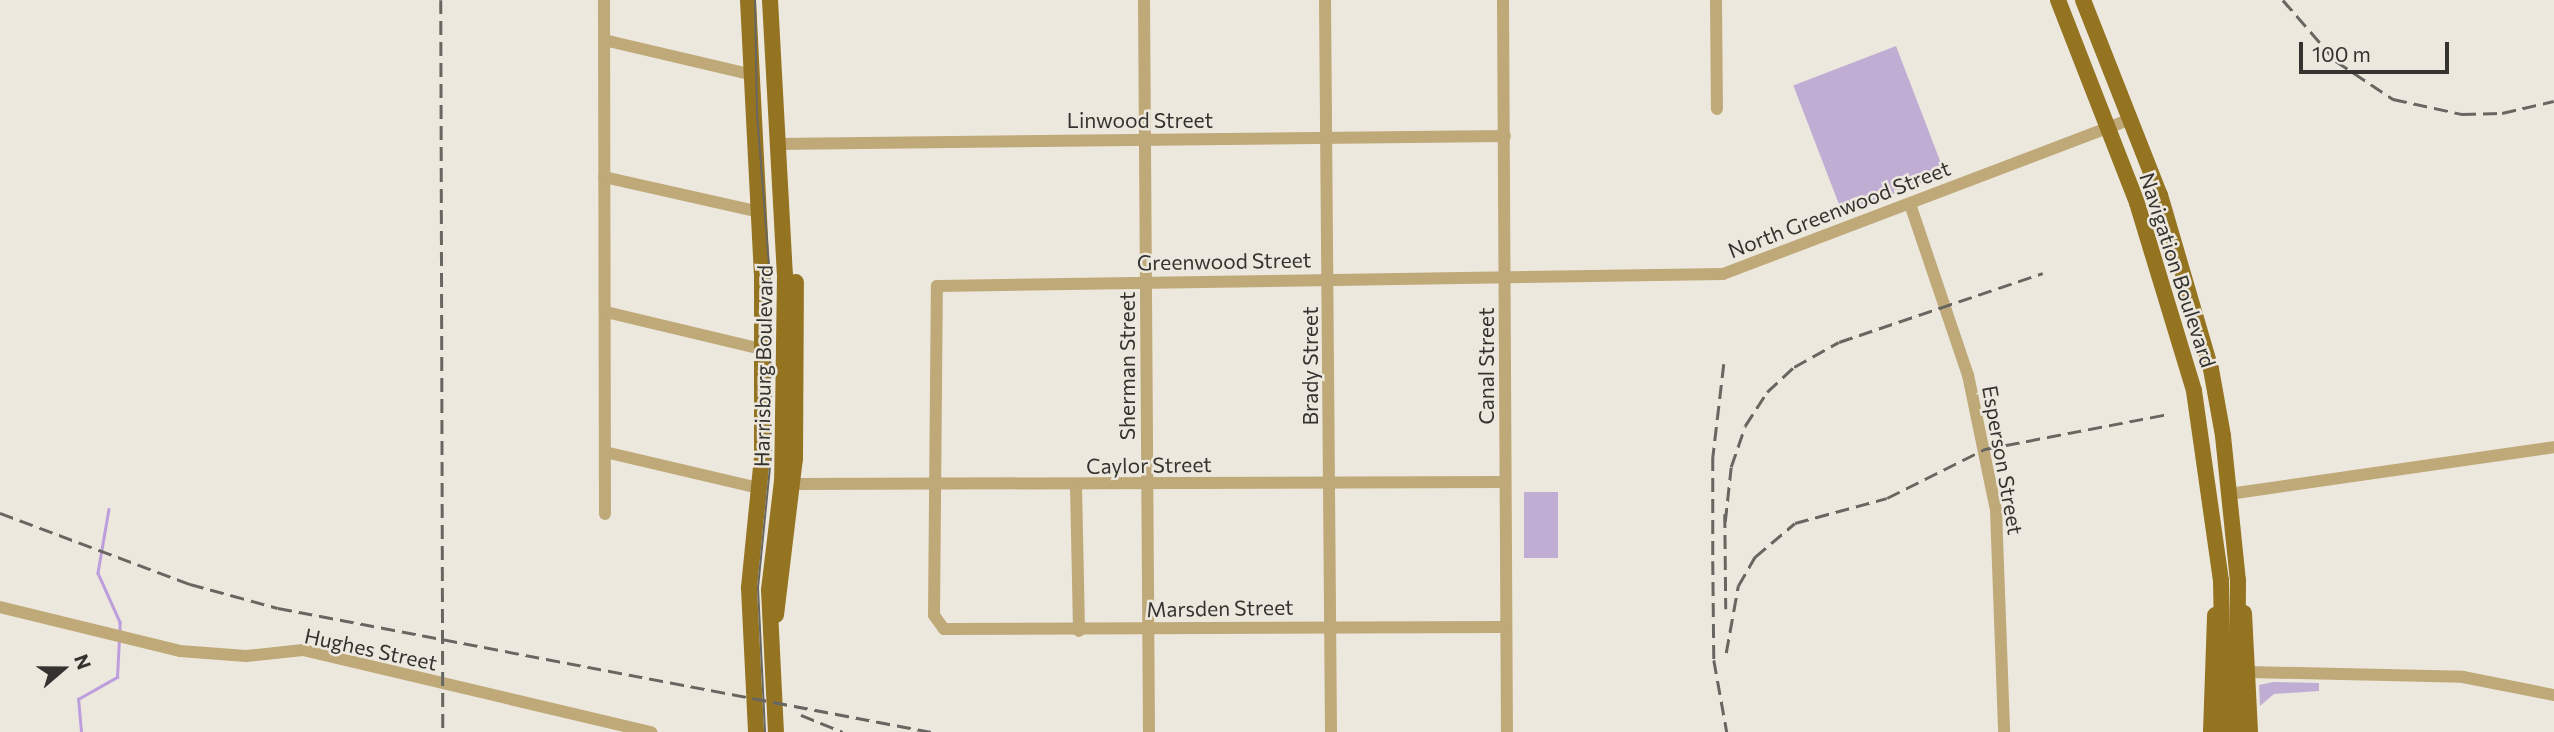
<!DOCTYPE html>
<html>
<head>
<meta charset="utf-8">
<style>
  body { margin:0 }
  #map { position:relative; width:2554px; height:732px; overflow:hidden; background:#ede8de; font-family:Commissioner,sans-serif }
  div>[style] { position:absolute }
  [style*='--x'] { left:calc(var(--x)*1px); top:calc(var(--y)*1px); width:calc(var(--w)*1px); rotate:calc(var(--a)*1deg) }
  .green>* { inset:0; background:#c0add4; transform-origin:0 0 }
  .stream>* { height:2.5px; margin:-1.25px; padding:0 1.25px; transform-origin:1.25px; border-radius:1.25px; background:#bd9edd }
  .minor>* { height:12px; margin:-6px; padding:0 6px; transform-origin:6px; border-radius:6px; background:#bfa979 }
  .major>* { height:16px; margin:-8px; padding:0 8px; transform-origin:8px; border-radius:8px; background:#947321 }
  .tram>* { height:2px; margin:-1px; padding:0 1px; transform-origin:1px; border-radius:1px; background:#686660 }
  .rail>* { height:2.5px; margin-top:-1.25px; transform-origin:0; background:repeating-linear-gradient(90deg,#686660 0 14px,transparent 0 21px) }
  span { translate:-50% -50%; white-space:nowrap; text-align:center; line-height:1.15; -webkit-text-stroke:5px #ede8de; paint-order:stroke }
  .street-label { font-size:21px; color:#34332f }
  .north { position:absolute; left:28px; top:634px; width:70px; height:70px; -webkit-text-stroke:5px #ede8de; paint-order:stroke; rotate:70deg; font-size:19px; font-weight:700; line-height:28px; text-align:center; color:#34332f }
  .north::after { content:''; display:block; margin:auto; width:24px; height:32px; background:#34332f; clip-path:polygon(50% 0,100% 100%,50% 72%,0 100%) }
  .scale { position:absolute; left:2299px; top:42px; width:150px; height:32px; box-sizing:border-box; border:4px solid #34332f; border-top:0; padding-left:9px; font-size:21px; line-height:24px; white-space:nowrap; color:#34332f; -webkit-text-stroke:5px #ede8de; paint-order:stroke }
</style>
</head>
<body>
<div id="map">
  <div class="green">
    <div style="left:1896px;top:46px;width:137px;height:110px;rotate:69deg"></div>
    <div style="left:1524px;top:492px;width:34px;height:66px"></div>
    <div style="clip-path:polygon(2273px 682px,2319px 683px,2319px 691px,2274px 694px,2260px 706px,2259px 685px)"></div>
  </div>
  <div class="stream">
    <div style="--x:109;--y:509;--w:65;--a:99.8"></div>
    <div style="--x:98;--y:573;--w:54;--a:65.8"></div>
    <div style="--x:120;--y:622;--w:11;--a:90"></div>
    <div style="--x:81;--y:732;--w:33;--a:-95"></div>
    <div style="--x:78;--y:699;--w:45;--a:-29.4"></div>
    <div style="--x:117;--y:677;--w:37;--a:-87"></div>
  </div>
  <div class="minor">
    <div style="--x:604;--y:0;--w:514;--a:89.89"></div>
    <div style="--x:1144;--y:0;--w:732;--a:89.61"></div>
    <div style="--x:1325;--y:0;--w:732;--a:89.53"></div>
    <div style="--x:1503;--y:0;--w:732;--a:89.69"></div>
    <div style="--x:1716;--y:0;--w:109;--a:89.5"></div>
    <div style="--x:604;--y:40;--w:149;--a:13.2"></div>
    <div style="--x:776;--y:144;--w:729;--a:-0.63"></div>
    <div style="--x:604;--y:177;--w:150;--a:12.7"></div>
    <div style="--x:1910;--y:204;--w:181;--a:71.3"></div>
    <div style="--x:1968;--y:375;--w:138;--a:78.3"></div>
    <div style="--x:1996;--y:510;--w:222;--a:87.9"></div>
    <div style="--x:606;--y:312;--w:151;--a:13.4"></div>
    <div style="--x:605;--y:452;--w:149;--a:13.2"></div>
    <div style="--x:794;--y:484;--w:711;--a:-0.16"></div>
    <div style="--x:1076;--y:486;--w:145;--a:88.8"></div>
    <div style="--x:2229;--y:494;--w:328;--a:-8.2"></div>
    <div style="--x:0;--y:607;--w:185;--a:13.7"></div>
    <div style="--x:180;--y:651;--w:66;--a:4.3"></div>
    <div style="--x:246;--y:656;--w:57;--a:-6"></div>
    <div style="--x:303;--y:650;--w:358;--a:13.3"></div>
    <div style="--x:1506;--y:627;--w:562;--a:179.8"></div>
    <div style="--x:944;--y:629;--w:17;--a:-126"></div>
    <div style="--x:934;--y:615;--w:329;--a:-89.5"></div>
    <div style="--x:937;--y:286;--w:786;--a:-0.87"></div>
    <div style="--x:1723;--y:274;--w:436;--a:-20.8"></div>
    <div style="--x:2249;--y:672;--w:214;--a:1.3"></div>
    <div style="--x:2463;--y:677;--w:93;--a:11.2"></div>
  </div>
  <div class="major">
    <div style="--x:748;--y:0;--w:276;--a:87.1"></div>
    <div style="--x:762;--y:276;--w:181;--a:90"></div>
    <div style="--x:762;--y:457;--w:132;--a:95.7"></div>
    <div style="--x:749;--y:588;--w:144;--a:87.2"></div>
    <div style="--x:770;--y:0;--w:274;--a:86.9"></div>
    <div style="--x:785;--y:274;--w:207;--a:90.8"></div>
    <div style="--x:782;--y:481;--w:110;--a:96.8"></div>
    <div style="--x:769;--y:590;--w:142;--a:87.2"></div>
    <div style="--x:2058;--y:0;--w:218;--a:68.7"></div>
    <div style="--x:2137;--y:203;--w:196;--a:73.1"></div>
    <div style="--x:2194;--y:391;--w:192;--a:81.9"></div>
    <div style="--x:2221;--y:581;--w:151;--a:88.9"></div>
    <div style="--x:2083;--y:0;--w:210;--a:68.5"></div>
    <div style="--x:2160;--y:195;--w:181;--a:73.7"></div>
    <div style="--x:2211;--y:369;--w:68;--a:79.8"></div>
    <div style="--x:2223;--y:436;--w:145;--a:84.1"></div>
    <div style="--x:2238;--y:580;--w:152;--a:90.4"></div>
    <div style="--x:2244;--y:613;--w:119;--a:87.1"></div>
    <div style="--x:776;--y:615;--w:157;--a:-83.1"></div>
    <div style="--x:795;--y:459;--w:177;--a:-89.7"></div>
    <div style="--x:2211;--y:732;--w:117;--a:-88"></div>
  </div>
  <div class="tram">
    <div style="--x:755;--y:0;--w:113;--a:89"></div>
    <div style="--x:757;--y:113;--w:165;--a:85.5"></div>
    <div style="--x:770;--y:277;--w:180;--a:89.7"></div>
    <div style="--x:771;--y:457;--w:132;--a:95.7"></div>
    <div style="--x:758;--y:588;--w:144;--a:87.2"></div>
  </div>
  <div class="rail">
    <div style="--x:441;--y:0;--w:732;--a:89.84"></div>
    <div style="--x:2283;--y:0;--w:81;--a:49"></div>
    <div style="--x:2336;--y:61;--w:69;--a:33.7"></div>
    <div style="--x:2393;--y:99;--w:71;--a:12.3"></div>
    <div style="--x:2462;--y:114;--w:40;--a:-1.4"></div>
    <div style="--x:2502;--y:113;--w:53;--a:-13"></div>
    <div style="--x:1724;--y:364;--w:94;--a:96.7"></div>
    <div style="--x:1713;--y:457;--w:104;--a:90"></div>
    <div style="--x:1713;--y:561;--w:99;--a:89.4"></div>
    <div style="--x:1714;--y:660;--w:73;--a:79.8"></div>
    <div style="--x:0;--y:513;--w:203;--a:20.5"></div>
    <div style="--x:190;--y:584;--w:91;--a:15.3"></div>
    <div style="--x:278;--y:608;--w:665;--a:10.75"></div>
    <div style="--x:1725;--y:514;--w:95;--a:89.4"></div>
    <div style="--x:1725;--y:522;--w:55;--a:-83.8"></div>
    <div style="--x:1731;--y:467;--w:43;--a:-71.1"></div>
    <div style="--x:1745;--y:426;--w:40;--a:-57.1"></div>
    <div style="--x:1767;--y:392;--w:37;--a:-43"></div>
    <div style="--x:1794;--y:367;--w:51;--a:-29.1"></div>
    <div style="--x:1839;--y:342;--w:215;--a:-18.7"></div>
    <div style="--x:1726;--y:653;--w:68;--a:-79.8"></div>
    <div style="--x:1738;--y:586;--w:34;--a:-60"></div>
    <div style="--x:1755;--y:557;--w:52;--a:-40.4"></div>
    <div style="--x:1795;--y:523;--w:95;--a:-15.2"></div>
    <div style="--x:1887;--y:498;--w:110;--a:-26.6"></div>
    <div style="--x:1985;--y:449;--w:186;--a:-10.8"></div>
    <div style="--x:801;--y:715;--w:45;--a:22"></div>
  </div>
  <div class="street-label">
    <span style="left:1140px;top:120px">Linwood Street</span>
    <span style="left:1839px;top:209px;rotate:-21deg">North Greenwood Street</span>
    <span style="left:1224px;top:261px;rotate:-1deg">Greenwood Street</span>
    <span style="left:2178px;top:270px;rotate:72deg">Navigation Boulevard</span>
    <span style="left:763px;top:366px;rotate:-89deg">Harrisburg Boulevard</span>
    <span style="left:1127px;top:366px;rotate:-90deg">Sherman Street</span>
    <span style="left:1310px;top:366px;rotate:-90deg">Brady Street</span>
    <span style="left:1486px;top:366px;rotate:-90deg">Canal Street</span>
    <span style="left:2003px;top:460px;rotate:80deg">Esperson Street</span>
    <span style="left:1149px;top:465px;rotate:-1deg">Caylor Street</span>
    <span style="left:1220px;top:608px;rotate:-1deg">Marsden Street</span>
    <span style="left:371px;top:649px;rotate:12deg">Hughes Street</span>
  </div>
  <div class="north">N</div>
  <div class="scale">100 m</div>
</div>
</body>
</html>
